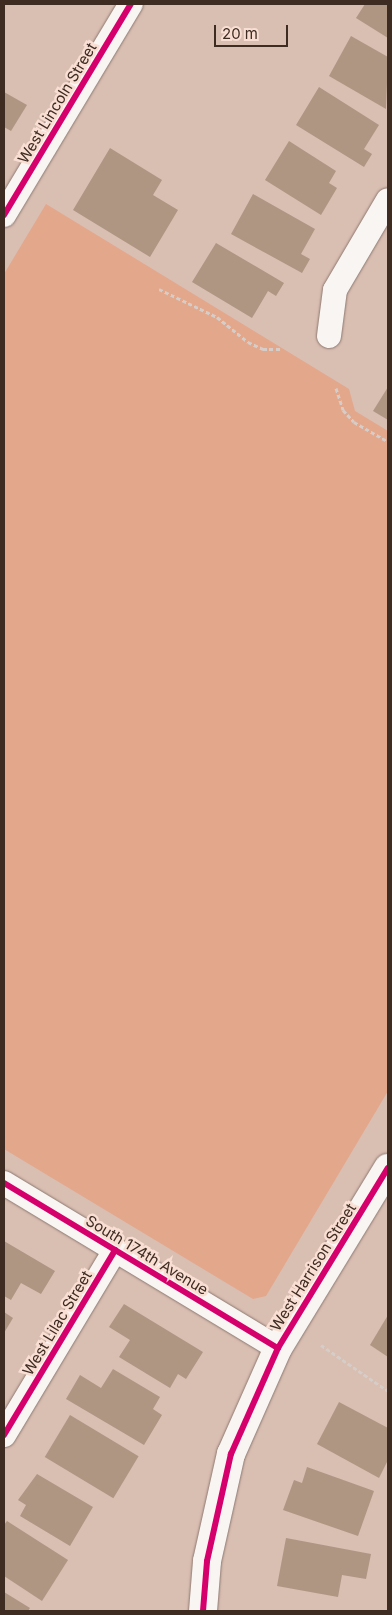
<!DOCTYPE html>
<html>
<head>
<meta charset="utf-8">
<style>
  body { margin:0 }
  #map { position:relative; width:392px; height:1615px; overflow:hidden; background:#d9beb2; font-family:Inter,sans-serif }
  div>[style] { position:absolute }
  [style*='--x'] { left:calc(var(--x)*1px); top:calc(var(--y)*1px); width:calc(var(--w)*1px); rotate:calc(var(--a)*1deg) }
  .green>* { inset:0; background:#e3a78c }
  .building>* { inset:0; background:#af9682; transform-origin:0 0 }
  .path>* { height:3px; margin-top:-1.5px; transform-origin:0; background:repeating-linear-gradient(90deg,#d6ccc8 0 4px,transparent 0 6.5px) }
  .roads { filter:drop-shadow(0 0 1px #8d7970) drop-shadow(0 0 1px #8d7970) }
  .street>* { height:24px; margin:-12px; padding:0 12px; transform-origin:12px; border-radius:12px; background:#f9f5f3 }
  .secondary>* { height:28px; margin:-14px; padding:0 14px; transform-origin:14px; border-radius:14px; background:#f9f5f3 }
  .cycleway>* { height:6px; margin:-3px; padding:0 3px; transform-origin:3px; border-radius:3px; background:#d6006c }
  span { translate:-50% -50%; white-space:nowrap; text-align:center; line-height:1.15; -webkit-text-stroke:5px #f9dfd3; paint-order:stroke }
  .street-label { font-size:15px; color:#3e2b22 }
  .frame { position:absolute; inset:0; border:5px solid #3e2b22; pointer-events:none }
  .scale { position:absolute; left:214px; top:25px; width:74px; height:22px; box-sizing:border-box; border:2px solid #3e2b22; border-top:0; padding-left:6px; font-size:15px; line-height:18px; white-space:nowrap; color:#3e2b22; -webkit-text-stroke:4px #f9dfd3; paint-order:stroke }
</style>
</head>
<body>
<div id="map">
  <div class="green">
    <div style="clip-path:polygon(46px 204px,349px 389px,355px 411px,388px 431px,388px 1091px,266px 1296px,253px 1299px,4px 1149px,4px 274px)"></div>
  </div>
  <div class="building">
    <div style="clip-path:polygon(365px 4px,388px 4px,388px 38px,356px 18px)"></div>
    <div style="clip-path:polygon(351px 36px,388px 57px,386px 109px,329px 76px)"></div>
    <div style="clip-path:polygon(319px 87px,379px 125px,364px 149px,372px 154px,364px 167px,296px 125px)"></div>
    <div style="clip-path:polygon(4px 92px,27px 105px,11px 131px,4px 127px)"></div>
    <div style="clip-path:polygon(289px 141px,336px 171px,329px 183px,337px 188px,321px 215px,265px 180px)"></div>
    <div style="clip-path:polygon(110px 148px,162px 180px,153px 195px,178px 210px,150px 257px,73px 210px)"></div>
    <div style="clip-path:polygon(253px 194px,315px 229px,301px 254px,310px 259px,302px 273px,231px 234px)"></div>
    <div style="clip-path:polygon(216px 243px,284px 283px,276px 296px,268px 291px,252px 318px,192px 282px)"></div>
    <div style="clip-path:polygon(388px 387px,388px 420px,373px 411px)"></div>
    <div style="clip-path:polygon(4px 1241px,55px 1271px,41px 1294px,21px 1283px,11px 1300px,4px 1296px)"></div>
    <div style="clip-path:polygon(124px 1304px,203px 1352px,186px 1379px,178px 1374px,170px 1388px,119px 1357px,130px 1340px,109px 1327px)"></div>
    <div style="clip-path:polygon(4px 1312px,13px 1318px,4px 1333px)"></div>
    <div style="clip-path:polygon(388px 1315px,388px 1357px,370px 1345px)"></div>
    <div style="clip-path:polygon(113px 1369px,160px 1397px,153px 1409px,162px 1415px,144px 1445px,66px 1399px,80px 1375px,101px 1388px)"></div>
    <div style="clip-path:polygon(339px 1402px,388px 1428px,388px 1460px,379px 1478px,317px 1444px)"></div>
    <div style="left:70px;top:1415px;width:80px;height:49px;rotate:31deg"></div>
    <div style="clip-path:polygon(307px 1467px,374px 1491px,358px 1536px,283px 1510px,294px 1480px,302px 1483px)"></div>
    <div style="clip-path:polygon(37px 1474px,93px 1507px,70px 1546px,20px 1516px,26px 1505px,18px 1500px)"></div>
    <div style="clip-path:polygon(7px 1521px,68px 1560px,42px 1601px,4px 1576px,4px 1525px)"></div>
    <div style="clip-path:polygon(286px 1538px,371px 1554px,366px 1579px,342px 1575px,338px 1597px,277px 1586px)"></div>
    <div style="clip-path:polygon(4px 1592px,30px 1608px,28px 1611px,4px 1611px)"></div>
  </div>
  <div class="path">
    <div style="--x:159;--y:289;--w:64;--a:25.8"></div>
    <div style="--x:217;--y:317;--w:40;--a:39"></div>
    <div style="--x:248;--y:342;--w:17;--a:25"></div>
    <div style="--x:263;--y:349;--w:17;--a:0"></div>
    <div style="--x:336;--y:388;--w:23;--a:72"></div>
    <div style="--x:343;--y:410;--w:16;--a:47"></div>
    <div style="--x:354;--y:422;--w:39;--a:30"></div>
    <div style="--x:321;--y:1345;--w:81;--a:34.5"></div>
  </div>
  <div class="roads">
    <div class="street">
      <div style="--x:4;--y:215;--w:246;--a:-59"></div>
      <div style="--x:329;--y:336;--w:46;--a:-82.6"></div>
      <div style="--x:335;--y:290;--w:104;--a:-59.5"></div>
      <div style="--x:4;--y:1183;--w:320;--a:31.1"></div>
      <div style="--x:4;--y:1435;--w:216;--a:-59"></div>
    </div>
    <div class="secondary">
      <div style="--x:203;--y:1611;--w:50;--a:-85.4"></div>
      <div style="--x:207;--y:1561;--w:110;--a:-77.4"></div>
      <div style="--x:231;--y:1454;--w:116;--a:-66.1"></div>
      <div style="--x:278;--y:1348;--w:211;--a:-58.6"></div>
    </div>
  </div>
  <div class="cycleway">
    <div style="--x:4;--y:215;--w:246;--a:-59"></div>
    <div style="--x:4;--y:1183;--w:320;--a:31.1"></div>
    <div style="--x:4;--y:1435;--w:216;--a:-59"></div>
    <div style="--x:203;--y:1611;--w:50;--a:-85.4"></div>
    <div style="--x:207;--y:1561;--w:110;--a:-77.4"></div>
    <div style="--x:231;--y:1454;--w:116;--a:-66.1"></div>
    <div style="--x:278;--y:1348;--w:211;--a:-58.6"></div>
  </div>
  <div class="street-label">
    <span style="left:57px;top:103px;rotate:-59deg">West Lincoln Street</span>
    <span style="left:147px;top:1255px;rotate:31deg">South 174th Avenue</span>
    <span style="left:313px;top:1267px;rotate:-58deg">West Harrison Street</span>
    <span style="left:57px;top:1323px;rotate:-59deg">West Lilac Street</span>
  </div>
  <div class="frame"></div>
  <div class="scale">20 m</div>
</div>
</body>
</html>
